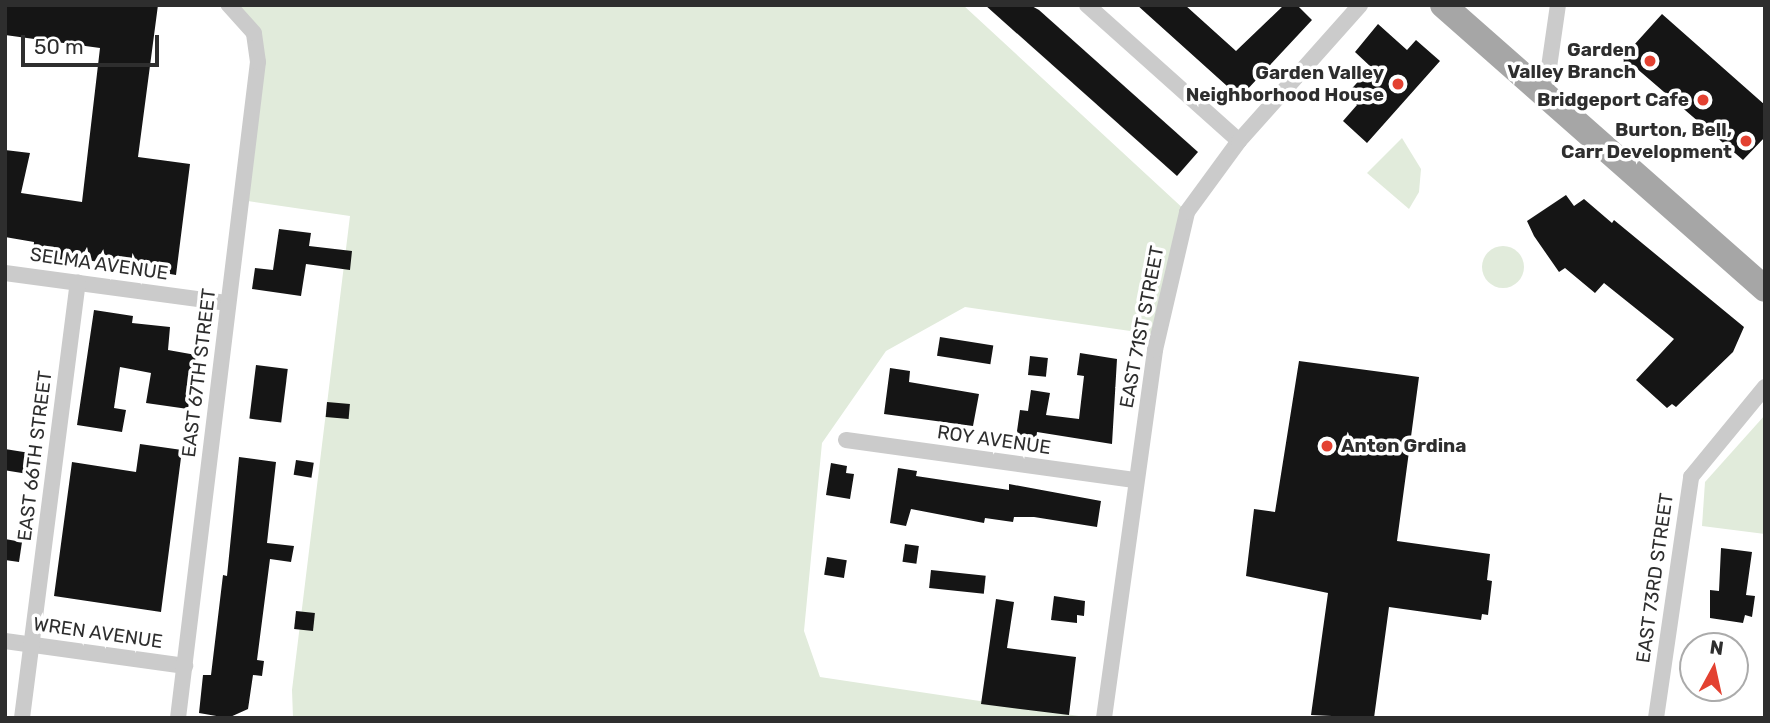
<!DOCTYPE html>
<html>
<head>
<meta charset="utf-8">
<style>
  body { margin:0 }
  #map { position:relative; width:1770px; height:723px; overflow:hidden; background:#fff; font-family:Rubik,sans-serif }
  div>[style] { position:absolute }
  [style*='--x'] { left:calc(var(--x)*1px); top:calc(var(--y)*1px); width:calc(var(--w)*1px); rotate:calc(var(--a)*1deg) }
  .green>* { inset:0; background:#e1ebdb }
  .round { border-radius:50% }
  .building>* { inset:0; background:#151515; transform-origin:0 0 }
  .street>* { height:16px; margin:-8px; padding:0 8px; transform-origin:8px; border-radius:8px; background:#cbcbcb }
  .primary>* { height:26px; margin:-13px; padding:0 13px; transform-origin:13px; border-radius:13px; background:#a6a6a6 }
  .dots>* { width:19px; height:19px; translate:-50% -50%; box-sizing:border-box; border:4px solid #fff; border-radius:50% }
  span { translate:-50% -50%; white-space:nowrap; text-align:center; line-height:1.15; -webkit-text-stroke:7px #fff; paint-order:stroke }
  .poi-label { font-size:19px; color:#2e2e2e; font-weight:700 }
  .right { translate:-100% -50%; text-align:right }
  .left { translate:0 -50%; text-align:left }
  .street-label { font-size:19px; color:#2e2e2e }
  .frame { position:absolute; inset:0; border:7px solid #2e2e2e; pointer-events:none }
  .north { position:absolute; left:1679px; top:632px; width:70px; height:70px; box-sizing:border-box; background:#fff; border:2px solid #ababab; border-radius:50%; rotate:8deg; font-size:19px; font-weight:700; line-height:28px; text-align:center; color:#2e2e2e }
  .north::after { content:''; display:block; margin:auto; width:24px; height:32px; background:#e34131; clip-path:polygon(50% 0,100% 100%,50% 72%,0 100%) }
  .scale { position:absolute; left:21px; top:35px; width:138px; height:32px; box-sizing:border-box; border:4px solid #2e2e2e; border-top:0; padding-left:9px; font-size:21px; line-height:24px; white-space:nowrap; color:#2e2e2e; -webkit-text-stroke:5px #fff; paint-order:stroke }
</style>
</head>
<body>
<div id="map">
  <div class="green">
    <div style="clip-path:polygon(229px 5px,963px 5px,1187px 212px,1158px 335px,965px 307px,886px 351px,822px 443px,804px 631px,820px 677px,1092px 718px,293px 718px,292px 690px,350px 216px,241px 200px,254px 33px)"></div>
    <div style="clip-path:polygon(1402px 138px,1421px 169px,1419px 192px,1409px 209px,1367px 173px)"></div>
    <div class="round" style="left:1482px;top:246px;width:42px;height:42px"></div>
    <div style="clip-path:polygon(1765px 415px,1765px 534px,1702px 526px,1705px 482px)"></div>
  </div>
  <div class="building">
    <div style="clip-path:polygon(5px 5px,158px 5px,138px 157px,190px 164px,176px 275px,63px 256px,63px 260px,33px 255px,34px 242px,5px 237px,5px 150px,30px 153px,21px 193px,82px 202px,100px 48px,5px 35px)"></div>
    <div style="clip-path:polygon(985px 5px,1030px 5px,1039px 10px,1198px 152px,1177px 176px)"></div>
    <div style="clip-path:polygon(1137px 5px,1185px 5px,1236px 51px,1284px 5px,1297px 5px,1312px 20px,1244px 93px,1237px 95px)"></div>
    <div style="clip-path:polygon(1662px 14px,1765px 105px,1765px 137px,1743px 160px,1635px 67px,1624px 67px,1623px 46px,1634px 45px)"></div>
    <div style="clip-path:polygon(1378px 24px,1407px 50px,1416px 40px,1440px 61px,1367px 143px,1343px 121px,1357px 105px,1347px 94px,1371px 67px,1355px 52px)"></div>
    <div style="clip-path:polygon(1566px 195px,1574px 206px,1584px 199px,1612px 223px,1614px 220px,1744px 327px,1733px 352px,1676px 407px,1672px 404px,1667px 408px,1636px 380px,1674px 339px,1604px 283px,1595px 293px,1565px 268px,1559px 272px,1534px 236px,1527px 221px)"></div>
    <div style="clip-path:polygon(279px 229px,311px 233px,309px 246px,352px 251px,350px 270px,306px 264px,301px 296px,252px 289px,255px 268px,273px 270px)"></div>
    <div style="clip-path:polygon(94px 310px,133px 316px,132px 323px,170px 327px,168px 350px,196px 355px,188px 409px,146px 403px,151px 373px,120px 367px,114px 408px,126px 410px,122px 432px,77px 425px)"></div>
    <div style="left:940px;top:337px;width:54px;height:19px;rotate:9deg"></div>
    <div style="clip-path:polygon(1080px 353px,1117px 359px,1112px 444px,1037px 432px,1035px 448px,1015px 445px,1020px 410px,1028px 411px,1031px 390px,1050px 393px,1046px 415px,1079px 419px,1084px 376px,1077px 375px)"></div>
    <div style="left:1030px;top:356px;width:18px;height:19px;rotate:6deg"></div>
    <div style="clip-path:polygon(1299px 361px,1419px 377px,1397px 541px,1490px 554px,1487px 580px,1492px 581px,1488px 615px,1482px 614px,1481px 620px,1389px 607px,1374px 718px,1311px 715px,1328px 593px,1246px 576px,1254px 509px,1275px 512px)"></div>
    <div style="left:256px;top:365px;width:32px;height:54px;rotate:7deg"></div>
    <div style="clip-path:polygon(890px 368px,910px 371px,909px 382px,979px 394px,973px 426px,884px 414px)"></div>
    <div style="left:327px;top:402px;width:23px;height:15px;rotate:5deg"></div>
    <div style="clip-path:polygon(140px 444px,182px 450px,161px 612px,54px 596px,72px 462px,136px 472px)"></div>
    <div style="left:5px;top:449px;width:33px;height:21px;rotate:9deg"></div>
    <div style="clip-path:polygon(239px 457px,276px 462px,267px 543px,294px 546px,291px 562px,270px 559px,257px 660px,264px 661px,262px 676px,253px 675px,248px 709px,228px 718px,199px 713px,203px 675px,211px 675px,223px 575px,227px 576px)"></div>
    <div style="left:296px;top:460px;width:18px;height:15px;rotate:9deg"></div>
    <div style="clip-path:polygon(831px 463px,847px 466px,846px 473px,854px 474px,850px 499px,826px 495px)"></div>
    <div style="clip-path:polygon(898px 468px,917px 471px,916px 476px,1009px 490px,1009px 484px,1101px 501px,1097px 527px,1034px 517px,1014px 517px,1013px 522px,985px 518px,984px 523px,911px 509px,906px 526px,890px 523px)"></div>
    <div style="clip-path:polygon(5px 539px,22px 542px,19px 562px,5px 560px)"></div>
    <div style="left:905px;top:544px;width:14px;height:18px;rotate:8deg"></div>
    <div style="clip-path:polygon(1721px 548px,1752px 552px,1746px 595px,1755px 596px,1752px 617px,1745px 615px,1743px 623px,1710px 618px,1710px 590px,1719px 591px)"></div>
    <div style="left:827px;top:557px;width:20px;height:18px;rotate:9deg"></div>
    <div style="left:931px;top:570px;width:55px;height:18px;rotate:6deg"></div>
    <div style="clip-path:polygon(1054px 596px,1085px 601px,1084px 616px,1077px 615px,1077px 623px,1051px 620px)"></div>
    <div style="clip-path:polygon(996px 599px,1014px 602px,1007px 648px,1076px 657px,1069px 715px,981px 704px)"></div>
    <div style="left:296px;top:611px;width:19px;height:18px;rotate:6deg"></div>
  </div>
  <div class="street">
    <div style="--x:1087;--y:5;--w:204;--a:41.8"></div>
    <div style="--x:1545;--y:95;--w:91;--a:-81.8"></div>
    <div style="--x:5;--y:273;--w:225;--a:7.7"></div>
    <div style="--x:846;--y:440;--w:293;--a:7.9"></div>
    <div style="--x:5;--y:641;--w:182;--a:7.9"></div>
    <div style="--x:22;--y:718;--w:439;--a:-82.7"></div>
    <div style="--x:178;--y:718;--w:661;--a:-83.05"></div>
    <div style="--x:258;--y:62;--w:29;--a:-98"></div>
    <div style="--x:254;--y:33;--w:38;--a:-132"></div>
    <div style="--x:1104;--y:718;--w:372;--a:-82.1"></div>
    <div style="--x:1155;--y:350;--w:142;--a:-76.9"></div>
    <div style="--x:1187;--y:212;--w:88;--a:-53.8"></div>
    <div style="--x:1239;--y:141;--w:182;--a:-48.3"></div>
    <div style="--x:1656;--y:718;--w:244;--a:-81.7"></div>
    <div style="--x:1691;--y:477;--w:117;--a:-50.6"></div>
  </div>
  <div class="primary">
    <div style="--x:1443;--y:5;--w:429;--a:41.4"></div>
  </div>
  <div class="dots">
    <div style="left:1650px;top:61px;background:#e34131"></div>
    <div style="left:1398px;top:84px;background:#e34131"></div>
    <div style="left:1703px;top:100px;background:#e34131"></div>
    <div style="left:1746px;top:141px;background:#e34131"></div>
    <div style="left:1327px;top:446px;background:#e34131"></div>
  </div>
  <div class="poi-label">
    <span class="right" style="left:1636px;top:61px">Garden<br>Valley Branch</span>
    <span class="right" style="left:1384px;top:84px">Garden Valley<br>Neighborhood House</span>
    <span class="right" style="left:1689px;top:100px">Bridgeport Cafe</span>
    <span class="right" style="left:1732px;top:141px">Burton, Bell,<br>Carr Development</span>
    <span class="left" style="left:1341px;top:446px">Anton Grdina</span>
  </div>
  <div class="street-label">
    <span style="left:99px;top:264px;rotate:8deg">SELMA AVENUE</span>
    <span style="left:1142px;top:327px;rotate:-79deg">EAST 71ST STREET</span>
    <span style="left:199px;top:373px;rotate:-83deg">EAST 67TH STREET</span>
    <span style="left:994px;top:440px;rotate:8deg">ROY AVENUE</span>
    <span style="left:35px;top:456px;rotate:-83deg">EAST 66TH STREET</span>
    <span style="left:1655px;top:578px;rotate:-82deg">EAST 73RD STREET</span>
    <span style="left:98px;top:633px;rotate:8deg">WREN AVENUE</span>
  </div>
  <div class="frame"></div>
  <div class="north">N</div>
  <div class="scale">50 m</div>
</div>
</body>
</html>
